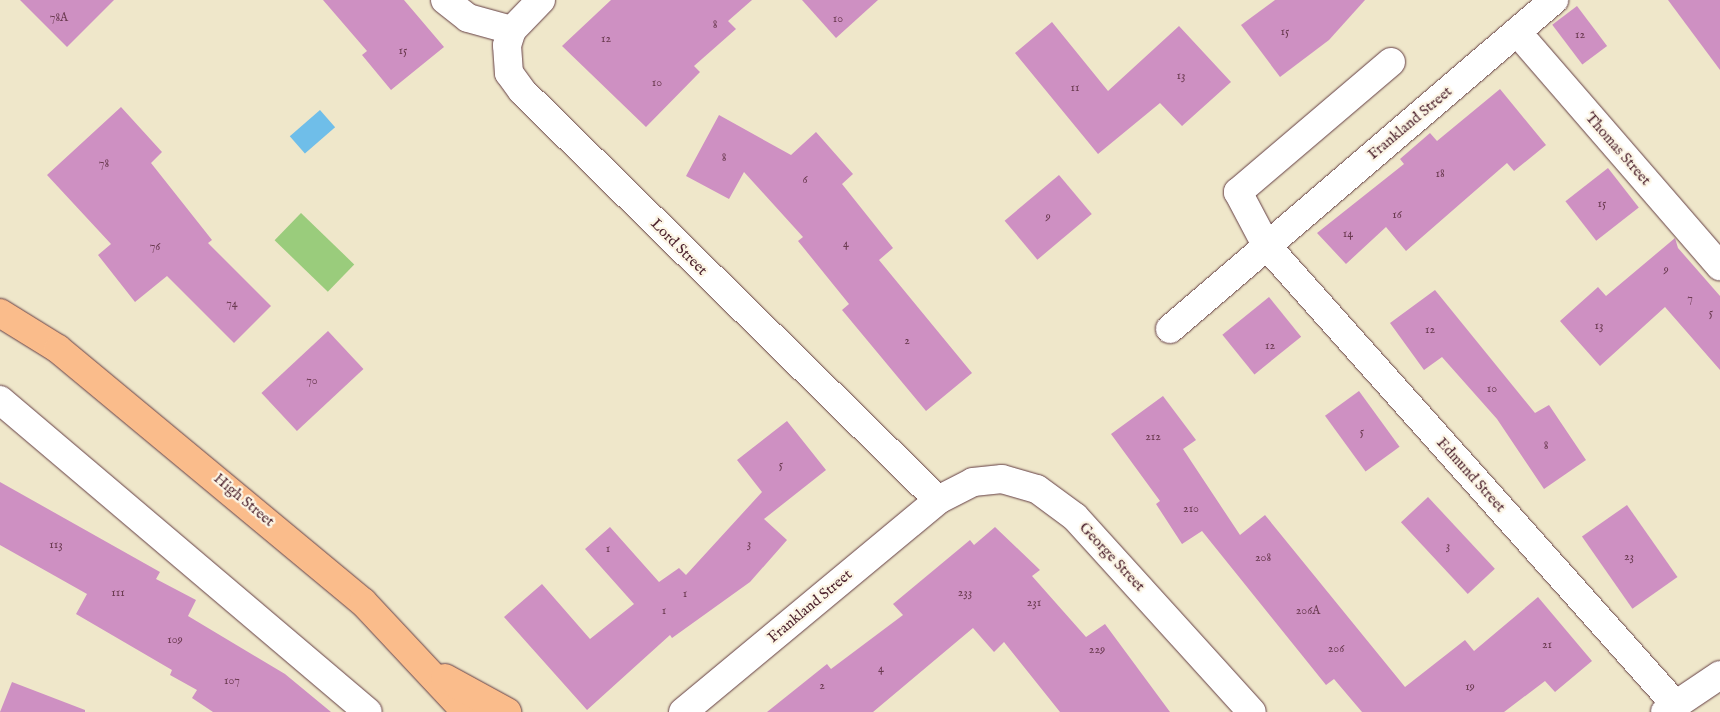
<!DOCTYPE html>
<html>
<head>
<meta charset="utf-8">
<style>
  body { margin:0 }
  #map { position:relative; width:1720px; height:712px; overflow:hidden; background:#efe7ca; font-family:"IM FELL English",serif }
  div>[style] { position:absolute }
  [style*='--x'] { left:calc(var(--x)*1px); top:calc(var(--y)*1px); width:calc(var(--w)*1px); rotate:calc(var(--a)*1deg) }
  .green>* { inset:0; background:#9acc7c; transform-origin:0 0 }
  .water>* { inset:0; background:#6fbee9; transform-origin:0 0 }
  .building>* { inset:0; background:#ce90c2; transform-origin:0 0 }
  .roads { filter:drop-shadow(0 0 1px #633d43) drop-shadow(0 0 1px #633d43) }
  .minor>* { height:28px; margin:-14px; padding:0 14px; transform-origin:14px; border-radius:14px; background:#fff }
  .major>* { height:28px; margin:-14px; padding:0 14px; transform-origin:14px; border-radius:14px; background:#fabc8b }
  span { translate:-50% -50%; white-space:nowrap; text-align:center; line-height:1.15; -webkit-text-stroke:4.5px #fcf5e5; paint-order:stroke }
  .number-label { font-size:12px; color:#6b3b51 }
  .number-label span { -webkit-text-stroke-width:0 }
  .street-label { font-size:15px; color:#4a1f2b }
</style>
</head>
<body>
<div id="map">
  <div class="green">
    <div style="left:301px;top:213px;width:74px;height:38px;rotate:44deg"></div>
  </div>
  <div class="water">
    <div style="left:320px;top:110px;width:23px;height:40px;rotate:49deg"></div>
  </div>
  <div class="building">
    <div style="clip-path:polygon(20px 0,114px 0,67px 47px)"></div>
    <div style="clip-path:polygon(323px 0,404px 0,444px 47px,391px 90px,362px 55px,367px 51px)"></div>
    <div style="clip-path:polygon(611px 0,752px 0,728px 21px,736px 29px,694px 66px,700px 72px,646px 127px,562px 46px)"></div>
    <div style="clip-path:polygon(802px 0,878px 0,836px 38px)"></div>
    <div style="clip-path:polygon(1275px 0,1365px 0,1329px 40px,1280px 77px,1241px 25px)"></div>
    <div style="clip-path:polygon(1668px 0,1720px 0,1720px 70px)"></div>
    <div style="left:1577px;top:6px;width:50px;height:31px;rotate:53deg"></div>
    <div style="clip-path:polygon(1052px 22px,1108px 91px,1179px 26px,1231px 82px,1182px 126px,1160px 103px,1098px 154px,1015px 53px)"></div>
    <div style="clip-path:polygon(1500px 89px,1546px 145px,1514px 171px,1507px 163px,1406px 251px,1386px 227px,1346px 264px,1317px 233px,1404px 164px,1400px 159px,1430px 133px,1437px 141px)"></div>
    <div style="clip-path:polygon(121px 107px,162px 152px,151px 163px,212px 240px,208px 243px,271px 306px,234px 343px,167px 276px,135px 302px,98px 255px,111px 244px,47px 175px)"></div>
    <div style="clip-path:polygon(719px 115px,791px 155px,816px 132px,853px 174px,842px 184px,893px 248px,879px 260px,972px 373px,926px 411px,842px 310px,849px 304px,798px 241px,803px 237px,744px 172px,729px 199px,686px 176px)"></div>
    <div style="left:1608px;top:168px;width:50px;height:54px;rotate:52deg"></div>
    <div style="left:1059px;top:175px;width:51px;height:71px;rotate:50deg"></div>
    <div style="clip-path:polygon(1675px 238px,1678px 248px,1720px 296px,1720px 370px,1665px 307px,1600px 366px,1560px 321px,1598px 287px,1606px 296px)"></div>
    <div style="clip-path:polygon(1435px 290px,1535px 413px,1549px 405px,1586px 460px,1544px 489px,1497px 419px,1442px 357px,1424px 370px,1390px 323px)"></div>
    <div style="left:1269px;top:297px;width:51px;height:60px;rotate:51deg"></div>
    <div style="left:328px;top:331px;width:52px;height:91px;rotate:47deg"></div>
    <div style="left:1359px;top:391px;width:69px;height:42px;rotate:54deg"></div>
    <div style="clip-path:polygon(1163px 396px,1196px 440px,1183px 449px,1240px 535px,1265px 515px,1405px 687px,1465px 640px,1474px 651px,1538px 597px,1592px 661px,1555px 692px,1545px 681px,1504px 712px,1362px 712px,1334px 679px,1326px 685px,1202px 531px,1182px 544px,1156px 504px,1160px 501px,1111px 434px)"></div>
    <div style="clip-path:polygon(787px 421px,826px 470px,764px 519px,787px 540px,750px 582px,672px 638px,670px 635px,587px 710px,504px 617px,542px 584px,590px 639px,634px 604px,585px 549px,610px 527px,659px 582px,679px 568px,686px 575px,762px 492px,737px 460px)"></div>
    <div style="clip-path:polygon(0 482px,160px 572px,156px 579px,196px 600px,188px 616px,285px 674px,331px 712px,213px 712px,192px 698px,197px 690px,170px 675px,172px 670px,76px 614px,87px 594px,0 545px)"></div>
    <div style="left:1428px;top:497px;width:98px;height:37px;rotate:47deg"></div>
    <div style="left:1627px;top:505px;width:88px;height:55px;rotate:55deg"></div>
    <div style="clip-path:polygon(995px 527px,1040px 570px,1032px 576px,1086px 637px,1105px 624px,1170px 712px,1060px 712px,1004px 642px,994px 652px,973px 628px,873px 712px,767px 712px,827px 664px,831px 669px,903px 615px,893px 604px,970px 540px,974px 545px)"></div>
    <div style="clip-path:polygon(12px 682px,85px 710px,85px 712px,0 712px)"></div>
  </div>
  <div class="roads">
    <div class="minor">
      <div style="--x:445;--y:0;--w:29;--a:38"></div>
      <div style="--x:468;--y:18;--w:46;--a:15.3"></div>
      <div style="--x:541;--y:0;--w:42;--a:134"></div>
      <div style="--x:512;--y:30;--w:16;--a:108"></div>
      <div style="--x:507;--y:45;--w:28;--a:86"></div>
      <div style="--x:509;--y:73;--w:22;--a:54"></div>
      <div style="--x:522;--y:91;--w:583;--a:44.51"></div>
      <div style="--x:1517;--y:32;--w:310;--a:49.1"></div>
      <div style="--x:1391;--y:62;--w:201;--a:139.6"></div>
      <div style="--x:1238;--y:192;--w:60;--a:62.2"></div>
      <div style="--x:1266;--y:245;--w:615;--a:48.3"></div>
      <div style="--x:1170;--y:329;--w:506;--a:-40.59"></div>
      <div style="--x:0;--y:400;--w:482;--a:40.3"></div>
      <div style="--x:683;--y:712;--w:332;--a:-39.7"></div>
      <div style="--x:938;--y:500;--w:39;--a:-27"></div>
      <div style="--x:973;--y:482;--w:29;--a:-6"></div>
      <div style="--x:1002;--y:479;--w:36;--a:16"></div>
      <div style="--x:1037;--y:489;--w:47;--a:36.4"></div>
      <div style="--x:1075;--y:517;--w:263;--a:47.8"></div>
      <div style="--x:1665;--y:712;--w:66;--a:-33.9"></div>
    </div>
    <div class="major">
      <div style="--x:0;--y:313;--w:68;--a:31.8"></div>
      <div style="--x:58;--y:349;--w:396;--a:39.7"></div>
      <div style="--x:363;--y:602;--w:151;--a:46.9"></div>
      <div style="--x:445;--y:678;--w:71;--a:28.7"></div>
    </div>
  </div>
  <div class="number-label">
    <span style="left:59px;top:18px">78A</span>
    <span style="left:838px;top:19px">10</span>
    <span style="left:715px;top:25px">8</span>
    <span style="left:1285px;top:32px">15</span>
    <span style="left:1580px;top:35px">12</span>
    <span style="left:606px;top:39px">12</span>
    <span style="left:403px;top:51px">15</span>
    <span style="left:1181px;top:76px">13</span>
    <span style="left:657px;top:83px">10</span>
    <span style="left:1075px;top:88px">11</span>
    <span style="left:724px;top:158px">8</span>
    <span style="left:104px;top:164px">78</span>
    <span style="left:1440px;top:174px">18</span>
    <span style="left:805px;top:180px">6</span>
    <span style="left:1602px;top:204px">15</span>
    <span style="left:1397px;top:215px">16</span>
    <span style="left:1048px;top:217px">9</span>
    <span style="left:1348px;top:234px">14</span>
    <span style="left:846px;top:244px">4</span>
    <span style="left:155px;top:247px">76</span>
    <span style="left:1666px;top:270px">9</span>
    <span style="left:1690px;top:299px">7</span>
    <span style="left:232px;top:304px">74</span>
    <span style="left:1711px;top:313px">5</span>
    <span style="left:1599px;top:326px">13</span>
    <span style="left:1430px;top:330px">12</span>
    <span style="left:907px;top:341px">2</span>
    <span style="left:1270px;top:346px">12</span>
    <span style="left:312px;top:381px">70</span>
    <span style="left:1492px;top:389px">10</span>
    <span style="left:1362px;top:432px">5</span>
    <span style="left:1153px;top:437px">212</span>
    <span style="left:1546px;top:446px">8</span>
    <span style="left:781px;top:465px">5</span>
    <span style="left:1191px;top:509px">210</span>
    <span style="left:749px;top:544px">3</span>
    <span style="left:56px;top:545px">113</span>
    <span style="left:1448px;top:546px">3</span>
    <span style="left:608px;top:549px">1</span>
    <span style="left:1629px;top:557px">23</span>
    <span style="left:1263px;top:558px">208</span>
    <span style="left:118px;top:593px">111</span>
    <span style="left:965px;top:593px">233</span>
    <span style="left:685px;top:594px">1</span>
    <span style="left:1034px;top:603px">231</span>
    <span style="left:664px;top:611px">1</span>
    <span style="left:1308px;top:611px">206A</span>
    <span style="left:175px;top:640px">109</span>
    <span style="left:1547px;top:645px">21</span>
    <span style="left:1336px;top:649px">206</span>
    <span style="left:1097px;top:650px">229</span>
    <span style="left:881px;top:669px">4</span>
    <span style="left:232px;top:681px">107</span>
    <span style="left:822px;top:686px">2</span>
    <span style="left:1470px;top:687px">19</span>
  </div>
  <div class="street-label">
    <span style="left:1410px;top:123px;rotate:-40deg">Frankland Street</span>
    <span style="left:1618px;top:149px;rotate:49deg">Thomas Street</span>
    <span style="left:679px;top:247px;rotate:45deg">Lord Street</span>
    <span style="left:1471px;top:475px;rotate:48deg">Edmund Street</span>
    <span style="left:244px;top:500px;rotate:40deg">High Street</span>
    <span style="left:1112px;top:557px;rotate:47deg">George Street</span>
    <span style="left:810px;top:606px;rotate:-40deg">Frankland Street</span>
  </div>
</div>
</body>
</html>
